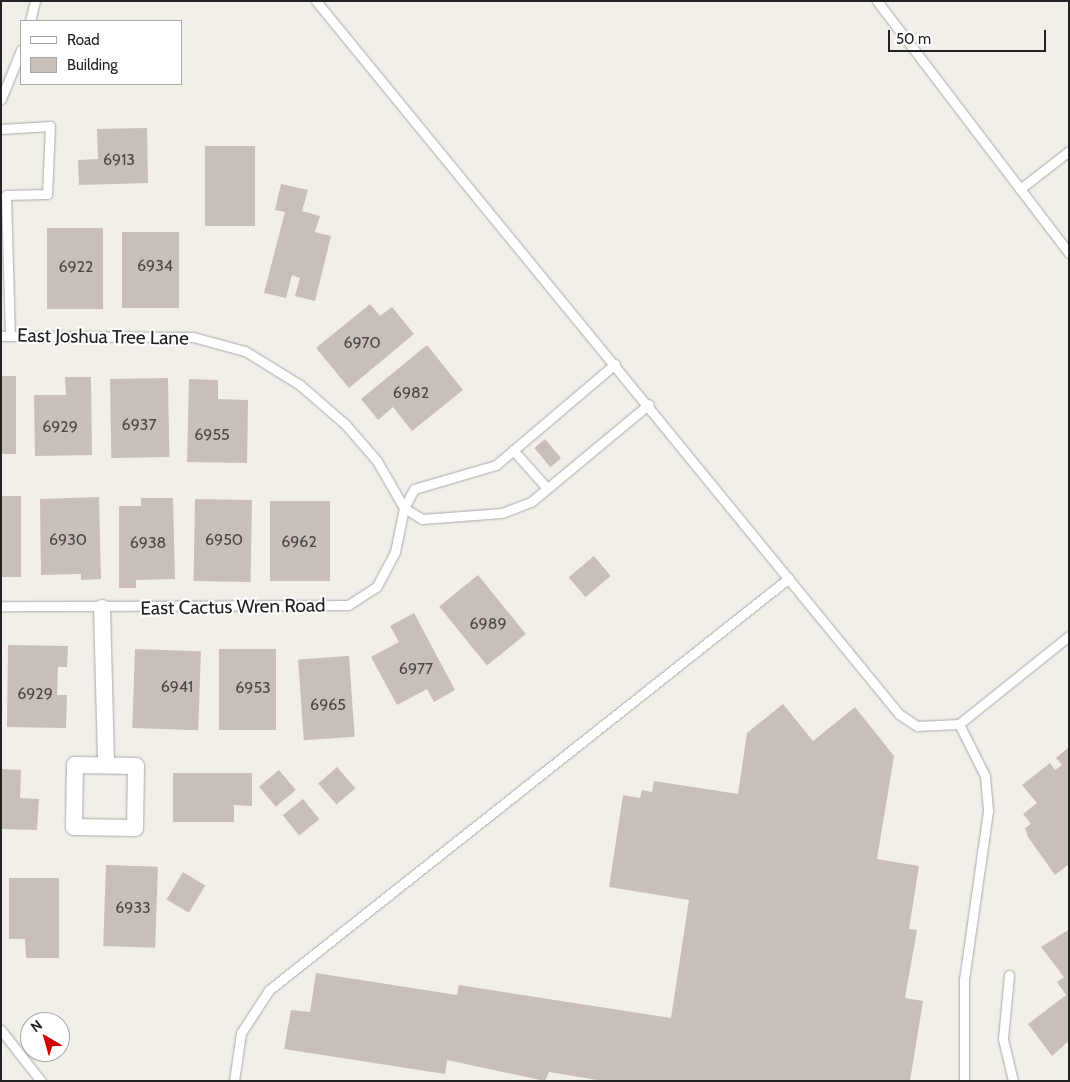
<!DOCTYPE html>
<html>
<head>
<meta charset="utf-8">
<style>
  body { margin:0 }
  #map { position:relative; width:1070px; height:1082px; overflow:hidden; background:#f2efe9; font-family:Cabin,sans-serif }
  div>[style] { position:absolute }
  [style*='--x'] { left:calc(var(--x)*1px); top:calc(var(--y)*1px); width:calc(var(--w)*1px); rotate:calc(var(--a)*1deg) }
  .building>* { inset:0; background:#c7bfb8; transform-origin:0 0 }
  .roads { filter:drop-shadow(0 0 1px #a9a9a9) drop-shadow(0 0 1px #a9a9a9) }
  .lane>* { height:9px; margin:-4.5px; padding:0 4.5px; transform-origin:4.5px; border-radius:4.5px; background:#fff }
  .street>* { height:16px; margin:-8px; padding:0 8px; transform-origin:8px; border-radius:8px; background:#fff }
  span { translate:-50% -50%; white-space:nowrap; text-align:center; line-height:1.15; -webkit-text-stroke:4px #fff; paint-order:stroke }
  .number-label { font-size:16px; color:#4b4948 }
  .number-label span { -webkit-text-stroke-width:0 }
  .street-label { font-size:19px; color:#222 }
  .frame { position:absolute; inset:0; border:2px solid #222; pointer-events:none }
  .legend { position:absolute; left:20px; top:20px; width:162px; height:65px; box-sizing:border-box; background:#fff; border:1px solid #a7a7a7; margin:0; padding:6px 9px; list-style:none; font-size:15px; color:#222 }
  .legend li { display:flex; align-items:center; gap:10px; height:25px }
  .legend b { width:25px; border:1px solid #a7a7a7 }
  .north { position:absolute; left:20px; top:1012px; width:50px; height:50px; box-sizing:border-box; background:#fff; border:1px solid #a7a7a7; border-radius:50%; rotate:322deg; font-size:14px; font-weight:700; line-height:20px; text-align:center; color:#222 }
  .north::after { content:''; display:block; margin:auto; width:18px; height:22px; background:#d40000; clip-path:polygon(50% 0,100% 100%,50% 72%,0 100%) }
  .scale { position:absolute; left:888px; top:30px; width:158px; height:22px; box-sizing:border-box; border:2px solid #222; border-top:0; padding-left:6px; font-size:15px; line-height:18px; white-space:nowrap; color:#222; -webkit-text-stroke:4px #fff; paint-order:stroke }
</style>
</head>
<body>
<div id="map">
  <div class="building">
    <div style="clip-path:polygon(147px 128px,148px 183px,79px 185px,78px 160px,98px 159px,97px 129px)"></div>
    <div style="left:205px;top:146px;width:50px;height:80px"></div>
    <div style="clip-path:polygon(281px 184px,308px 190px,302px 211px,320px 216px,315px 232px,331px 236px,315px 301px,295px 296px,300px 278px,292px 275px,286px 298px,264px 293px,285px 212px,275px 210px)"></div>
    <div style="left:103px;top:228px;width:81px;height:56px;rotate:90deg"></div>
    <div style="left:122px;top:232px;width:57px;height:76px"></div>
    <div style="clip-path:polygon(370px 304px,380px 316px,392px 307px,414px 334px,349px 388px,316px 348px)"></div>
    <div style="clip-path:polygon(427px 345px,463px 390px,412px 431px,393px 407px,378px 420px,361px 399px)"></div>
    <div style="left:1px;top:376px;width:15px;height:78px"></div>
    <div style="clip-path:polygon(65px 377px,91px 377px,92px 455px,35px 456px,34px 395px,66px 395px)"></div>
    <div style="left:168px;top:378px;width:79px;height:58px;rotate:89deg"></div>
    <div style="clip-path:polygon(189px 379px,218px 380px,218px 399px,248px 400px,247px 463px,187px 462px)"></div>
    <div style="left:545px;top:439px;width:25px;height:14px;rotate:50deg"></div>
    <div style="left:1px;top:496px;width:20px;height:81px"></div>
    <div style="clip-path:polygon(99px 497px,101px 579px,81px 580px,81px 574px,41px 575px,40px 499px)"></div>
    <div style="clip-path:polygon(141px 498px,173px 498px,175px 579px,136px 580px,136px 588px,119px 588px,119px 506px,141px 506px)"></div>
    <div style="left:195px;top:499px;width:57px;height:82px;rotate:1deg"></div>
    <div style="left:270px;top:501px;width:60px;height:80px"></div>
    <div style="left:594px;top:556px;width:26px;height:33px;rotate:50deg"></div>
    <div style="left:478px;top:575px;width:76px;height:50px;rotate:51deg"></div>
    <div style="clip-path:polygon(414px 613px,455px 690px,434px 702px,427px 689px,397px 705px,371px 657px,399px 642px,390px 626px)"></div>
    <div style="clip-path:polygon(8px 645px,68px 646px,67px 667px,58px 667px,57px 695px,67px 695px,66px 728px,7px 727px)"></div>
    <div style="left:135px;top:649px;width:66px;height:79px;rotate:2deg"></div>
    <div style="left:219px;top:649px;width:57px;height:81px"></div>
    <div style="left:349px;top:656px;width:81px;height:51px;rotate:86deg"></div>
    <div style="clip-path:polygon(783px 704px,813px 741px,855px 707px,894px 756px,877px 859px,919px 866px,909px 929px,917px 930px,905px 998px,923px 1001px,910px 1081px,603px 1081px,549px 1072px,545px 1081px,447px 1060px,445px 1074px,284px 1049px,291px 1010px,310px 1012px,316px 973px,457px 995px,459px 985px,671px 1018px,689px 900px,609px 887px,623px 795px,640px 798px,642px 790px,652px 792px,654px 781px,738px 794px,747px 733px)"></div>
    <div style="clip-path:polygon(1069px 747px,1069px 864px,1055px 875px,1028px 837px,1025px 828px,1031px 824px,1023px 814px,1037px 803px,1022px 785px,1050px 763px,1055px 770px,1062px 765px,1056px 758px)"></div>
    <div style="left:337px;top:767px;width:28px;height:25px;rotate:49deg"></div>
    <div style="clip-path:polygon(1px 769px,21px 770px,20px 798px,39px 799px,37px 830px,1px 829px)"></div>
    <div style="left:279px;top:770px;width:26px;height:26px;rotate:50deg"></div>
    <div style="clip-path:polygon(173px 773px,252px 773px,252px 806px,234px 805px,234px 822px,173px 822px)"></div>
    <div style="left:303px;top:799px;width:26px;height:26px;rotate:51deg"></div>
    <div style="left:106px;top:865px;width:52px;height:81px;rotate:2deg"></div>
    <div style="left:183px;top:872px;width:26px;height:32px;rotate:31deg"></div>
    <div style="clip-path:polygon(9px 878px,59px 878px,59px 958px,26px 958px,25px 939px,9px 939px)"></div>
    <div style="clip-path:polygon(1068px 930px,1069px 1041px,1052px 1056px,1028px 1024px,1066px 995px,1057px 982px,1064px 977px,1041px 947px)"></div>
  </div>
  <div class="roads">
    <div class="lane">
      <div style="--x:316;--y:1;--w:921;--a:50.73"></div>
      <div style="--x:899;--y:714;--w:22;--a:34"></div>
      <div style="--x:917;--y:726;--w:42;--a:-2.7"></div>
      <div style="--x:959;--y:724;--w:141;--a:-38.7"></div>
      <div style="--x:877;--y:1;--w:317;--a:52.7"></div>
      <div style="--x:30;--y:21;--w:21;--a:-76"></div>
      <div style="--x:1;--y:99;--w:53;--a:-67.8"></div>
      <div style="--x:1;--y:129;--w:49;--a:-3.5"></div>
      <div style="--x:50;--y:126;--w:68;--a:92.5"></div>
      <div style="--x:47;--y:194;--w:41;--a:178.6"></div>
      <div style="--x:6;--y:195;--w:141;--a:88.4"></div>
      <div style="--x:1020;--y:189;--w:62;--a:-37.8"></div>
      <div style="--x:1;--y:336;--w:192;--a:0.3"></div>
      <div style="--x:193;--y:337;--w:54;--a:15.1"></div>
      <div style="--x:245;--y:351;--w:65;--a:31.7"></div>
      <div style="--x:300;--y:385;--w:60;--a:40.9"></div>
      <div style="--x:345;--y:424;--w:49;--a:49.1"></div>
      <div style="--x:377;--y:461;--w:54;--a:60.1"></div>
      <div style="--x:404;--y:508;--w:45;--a:101.6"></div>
      <div style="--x:395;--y:552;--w:40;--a:118"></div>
      <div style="--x:376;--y:587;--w:33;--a:147"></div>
      <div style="--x:348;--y:605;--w:347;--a:179.8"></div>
      <div style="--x:615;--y:364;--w:156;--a:139.7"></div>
      <div style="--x:496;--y:465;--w:85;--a:163.7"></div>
      <div style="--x:414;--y:489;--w:21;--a:118"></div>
      <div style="--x:404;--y:508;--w:21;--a:31"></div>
      <div style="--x:422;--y:519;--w:80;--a:-4.3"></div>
      <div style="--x:502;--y:513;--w:31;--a:-21"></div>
      <div style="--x:531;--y:502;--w:153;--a:-39.7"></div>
      <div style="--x:513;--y:450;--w:50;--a:48.3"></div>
      <div style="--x:959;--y:724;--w:58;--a:63.4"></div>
      <div style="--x:985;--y:776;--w:35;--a:85"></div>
      <div style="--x:988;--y:811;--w:170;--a:98.1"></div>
      <div style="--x:964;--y:979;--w:102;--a:90"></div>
      <div style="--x:1009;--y:975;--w:64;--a:95.4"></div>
      <div style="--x:1003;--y:1039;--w:43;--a:76.6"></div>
      <div style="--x:1;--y:1030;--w:65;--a:51.9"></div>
      <div style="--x:234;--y:1081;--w:49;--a:-81.7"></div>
      <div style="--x:241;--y:1033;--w:51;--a:-56.9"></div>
      <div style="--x:269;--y:990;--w:663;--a:-38.39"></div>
    </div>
    <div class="street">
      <div style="--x:102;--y:608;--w:157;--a:88.5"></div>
      <div style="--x:75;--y:765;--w:61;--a:0.9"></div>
      <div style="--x:136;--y:766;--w:62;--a:90.9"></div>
      <div style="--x:135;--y:828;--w:61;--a:-179.1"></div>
      <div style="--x:74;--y:827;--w:62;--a:-89.1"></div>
    </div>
  </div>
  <div class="number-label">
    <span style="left:119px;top:160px">6913</span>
    <span style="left:155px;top:266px">6934</span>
    <span style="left:76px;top:267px">6922</span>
    <span style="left:362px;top:343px">6970</span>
    <span style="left:411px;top:393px">6982</span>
    <span style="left:139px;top:425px">6937</span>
    <span style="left:60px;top:427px">6929</span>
    <span style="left:212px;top:435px">6955</span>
    <span style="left:68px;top:540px">6930</span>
    <span style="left:224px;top:540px">6950</span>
    <span style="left:299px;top:542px">6962</span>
    <span style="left:148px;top:543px">6938</span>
    <span style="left:488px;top:624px">6989</span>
    <span style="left:416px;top:669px">6977</span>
    <span style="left:177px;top:687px">6941</span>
    <span style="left:253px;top:688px">6953</span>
    <span style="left:35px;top:694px">6929</span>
    <span style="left:328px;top:705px">6965</span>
    <span style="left:133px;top:908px">6933</span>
  </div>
  <div class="street-label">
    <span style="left:103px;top:337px;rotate:1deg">East Joshua Tree Lane</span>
    <span style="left:233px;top:607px;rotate:-1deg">East Cactus Wren Road</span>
  </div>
  <div class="frame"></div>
  <ul class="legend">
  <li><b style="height:6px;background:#fff"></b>Road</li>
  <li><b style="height:14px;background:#c7bfb8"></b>Building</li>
  </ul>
  <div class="north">N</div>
  <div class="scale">50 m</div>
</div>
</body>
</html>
